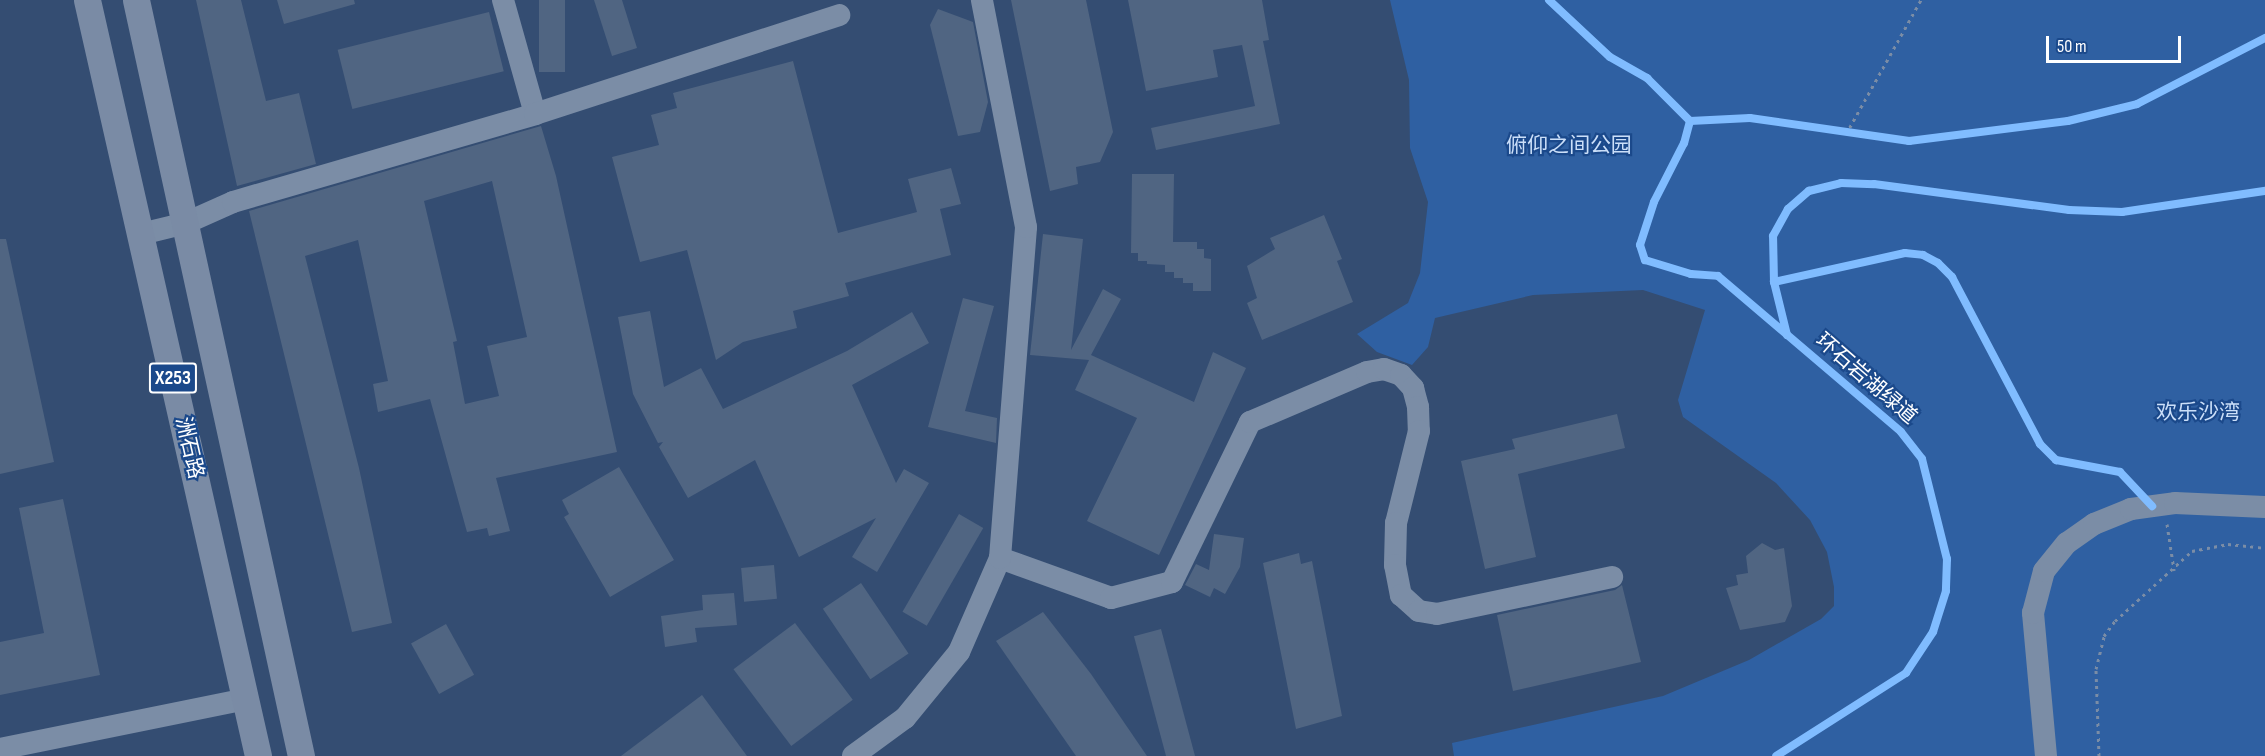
<!DOCTYPE html>
<html>
<head>
<meta charset="utf-8">
<style>
  body { margin:0 }
  #map { position:relative; width:2265px; height:756px; overflow:hidden; background:#344d72; font-family:"Sofia Sans Condensed","Noto Sans SC",sans-serif }
  div>[style] { position:absolute }
  [style*='--x'] { left:calc(var(--x)*1px); top:calc(var(--y)*1px); width:calc(var(--w)*1px); rotate:calc(var(--a)*1deg) }
  .green>* { inset:0; background:#2f60a2 }
  .building>* { inset:0; background:#506582; transform-origin:0 0 }
  .path>* { height:3px; margin-top:-1.5px; transform-origin:0; background:repeating-linear-gradient(90deg,#7b8da6 0 3px,transparent 0 7.5px) }
  .minor>* { height:22px; margin:-11px; padding:0 11px; transform-origin:11px; border-radius:11px; background:#7b8da6 }
  .major>* { height:27px; margin:-13.5px; padding:0 13.5px; transform-origin:13.5px; border-radius:13.5px; background:#7a8ba5 }
  .cycleway>* { height:8px; margin:-4px; padding:0 4px; transform-origin:4px; border-radius:4px; background:#80bcff }
  span { translate:-50% -50%; white-space:nowrap; text-align:center; line-height:1.15; -webkit-text-stroke:4.5px #1b498b; paint-order:stroke }
  .shield-label span { padding:2px 4px; background:#1b498b; border:2px solid; border-radius:4px; -webkit-text-stroke-width:0 }
  .shield-label { font-size:20px; color:#fff; font-weight:700 }
  .park-label { font-size:21px; color:#cbdff9 }
  .street-label { font-size:21px; color:#fff }
  .scale { position:absolute; left:2046px; top:36px; width:135px; height:27px; box-sizing:border-box; border:3px solid #fff; border-top:0; padding-left:8px; font-size:18px; line-height:21px; white-space:nowrap; color:#fff; -webkit-text-stroke:4px #1b498b; paint-order:stroke }
</style>
</head>
<body>
<div id="map">
  <div class="green">
    <div style="clip-path:polygon(1390px 0,2265px 0,2265px 756px,1454px 756px,1452px 743px,1663px 696px,1749px 660px,1821px 619px,1834px 606px,1834px 587px,1827px 552px,1810px 520px,1776px 483px,1683px 417px,1678px 400px,1705px 310px,1643px 290px,1533px 295px,1435px 318px,1428px 347px,1412px 365px,1377px 352px,1357px 334px,1408px 303px,1420px 273px,1428px 202px,1410px 148px,1409px 80px)"></div>
  </div>
  <div class="building">
    <div style="clip-path:polygon(196px 0,241px 0,266px 101px,299px 93px,316px 164px,237px 186px)"></div>
    <div style="clip-path:polygon(277px 0,354px 0,355px 4px,284px 24px)"></div>
    <div style="left:539px;top:0;width:26px;height:72px"></div>
    <div style="clip-path:polygon(594px 0,622px 0,637px 48px,612px 56px)"></div>
    <div style="clip-path:polygon(1011px 0,1086px 0,1113px 132px,1100px 162px,1076px 167px,1078px 184px,1050px 191px)"></div>
    <div style="clip-path:polygon(1128px 0,1262px 0,1269px 40px,1263px 41px,1280px 124px,1156px 150px,1151px 128px,1255px 106px,1242px 45px,1213px 50px,1218px 77px,1146px 91px)"></div>
    <div style="clip-path:polygon(938px 9px,973px 22px,988px 102px,980px 132px,958px 136px,930px 25px)"></div>
    <div style="left:489px;top:12px;width:61px;height:156px;rotate:76deg"></div>
    <div style="clip-path:polygon(793px 61px,838px 233px,917px 212px,908px 179px,951px 168px,961px 204px,940px 209px,951px 255px,845px 283px,849px 296px,793px 311px,797px 328px,743px 342px,716px 360px,687px 250px,640px 262px,612px 157px,659px 145px,651px 115px,677px 108px,673px 93px)"></div>
    <div style="clip-path:polygon(evenodd,541px 126px,556px 176px,617px 452px,496px 478px,510px 531px,489px 536px,487px 528px,467px 532px,430px 399px,378px 412px,373px 384px,388px 381px,358px 240px,305px 256px,359px 468px,392px 623px,352px 632px,249px 211px,541px 126px,492px 181px,527px 337px,487px 346px,499px 396px,465px 404px,453px 342px,457px 341px,424px 201px,492px 181px)"></div>
    <div style="clip-path:polygon(1132px 174px,1174px 174px,1173px 242px,1197px 242px,1197px 249px,1204px 249px,1204px 258px,1211px 259px,1211px 291px,1193px 291px,1193px 283px,1183px 283px,1183px 278px,1174px 278px,1174px 272px,1165px 272px,1165px 265px,1147px 264px,1147px 261px,1138px 261px,1138px 253px,1131px 253px)"></div>
    <div style="clip-path:polygon(1324px 215px,1342px 259px,1337px 261px,1353px 302px,1262px 340px,1247px 303px,1257px 298px,1247px 266px,1275px 249px,1270px 238px)"></div>
    <div style="clip-path:polygon(1043px 234px,1083px 239px,1071px 350px,1103px 289px,1121px 299px,1091px 355px,1194px 402px,1213px 352px,1246px 368px,1159px 555px,1087px 521px,1137px 418px,1075px 390px,1089px 360px,1030px 355px)"></div>
    <div style="clip-path:polygon(0 239px,6px 239px,54px 462px,0 474px)"></div>
    <div style="clip-path:polygon(963px 298px,994px 306px,965px 411px,997px 418px,996px 443px,928px 427px)"></div>
    <div style="clip-path:polygon(650px 311px,664px 387px,701px 368px,723px 409px,847px 351px,912px 312px,929px 343px,852px 385px,896px 483px,904px 469px,929px 483px,877px 572px,852px 557px,876px 518px,799px 557px,755px 460px,688px 498px,659px 447px,663px 442px,658px 443px,633px 394px,618px 317px)"></div>
    <div style="clip-path:polygon(1617px 414px,1625px 448px,1518px 474px,1536px 557px,1485px 569px,1461px 461px,1515px 449px,1512px 439px)"></div>
    <div style="clip-path:polygon(619px 467px,674px 560px,610px 597px,564px 517px,569px 514px,562px 500px)"></div>
    <div style="clip-path:polygon(63px 499px,100px 675px,0 695px,0 642px,44px 633px,19px 508px)"></div>
    <div style="left:959px;top:514px;width:28px;height:113px;rotate:30deg"></div>
    <div style="clip-path:polygon(1214px 534px,1244px 538px,1240px 567px,1225px 594px,1214px 588px,1210px 597px,1185px 585px,1196px 564px,1209px 570px)"></div>
    <div style="clip-path:polygon(1762px 543px,1775px 550px,1784px 548px,1792px 606px,1785px 622px,1740px 630px,1726px 588px,1738px 585px,1736px 575px,1748px 573px,1746px 556px)"></div>
    <div style="clip-path:polygon(1299px 553px,1301px 564px,1312px 561px,1342px 716px,1296px 729px,1263px 563px)"></div>
    <div style="left:774px;top:565px;width:34px;height:33px;rotate:85deg"></div>
    <div style="left:861px;top:583px;width:85px;height:46px;rotate:56deg"></div>
    <div style="clip-path:polygon(1622px 585px,1641px 662px,1513px 691px,1497px 615px,1615px 590px)"></div>
    <div style="clip-path:polygon(734px 593px,737px 625px,695px 628px,697px 642px,665px 647px,661px 616px,703px 610px,702px 595px)"></div>
    <div style="clip-path:polygon(1043px 612px,1091px 674px,1147px 756px,1076px 756px,996px 641px)"></div>
    <div style="left:795px;top:623px;width:96px;height:77px;rotate:53deg"></div>
    <div style="left:446px;top:624px;width:58px;height:40px;rotate:61deg"></div>
    <div style="left:1161px;top:629px;width:132px;height:28px;rotate:75deg"></div>
    <div style="clip-path:polygon(702px 695px,747px 756px,621px 756px)"></div>
  </div>
  <div class="path">
    <div style="--x:1846;--y:134;--w:154;--a:-60.8"></div>
    <div style="--x:2167;--y:524;--w:47;--a:81.3"></div>
    <div style="--x:2099;--y:756;--w:87;--a:-92"></div>
    <div style="--x:2096;--y:669;--w:34;--a:-76"></div>
    <div style="--x:2104;--y:636;--w:19;--a:-54"></div>
    <div style="--x:2115;--y:621;--w:104;--a:-42.3"></div>
    <div style="--x:2192;--y:551;--w:37;--a:-11"></div>
    <div style="--x:2228;--y:544;--w:37;--a:6"></div>
  </div>
  <div class="minor">
    <div style="--x:503;--y:0;--w:118;--a:74.3"></div>
    <div style="--x:141;--y:234;--w:46;--a:-13.7"></div>
    <div style="--x:186;--y:223;--w:51;--a:-24.1"></div>
    <div style="--x:233;--y:202;--w:315;--a:-16.2"></div>
    <div style="--x:535;--y:114;--w:320;--a:-18"></div>
    <div style="--x:1000;--y:558;--w:118;--a:19.8"></div>
    <div style="--x:1111;--y:598;--w:63;--a:-14.7"></div>
    <div style="--x:1172;--y:582;--w:178;--a:-64"></div>
    <div style="--x:1250;--y:422;--w:127;--a:-23.1"></div>
    <div style="--x:1367;--y:372;--w:17;--a:-10"></div>
    <div style="--x:1384;--y:369;--w:18;--a:19"></div>
    <div style="--x:1401;--y:375;--w:18;--a:47"></div>
    <div style="--x:1413;--y:388;--w:20;--a:75"></div>
    <div style="--x:1418;--y:407;--w:24;--a:88"></div>
    <div style="--x:1419;--y:431;--w:95;--a:104"></div>
    <div style="--x:1396;--y:523;--w:42;--a:91.4"></div>
    <div style="--x:1395;--y:565;--w:31;--a:79"></div>
    <div style="--x:1401;--y:595;--w:24;--a:42"></div>
    <div style="--x:1419;--y:611;--w:18;--a:9"></div>
    <div style="--x:1437;--y:614;--w:179;--a:-11.9"></div>
    <div style="--x:0;--y:749;--w:250;--a:-11.5"></div>
    <div style="--x:853;--y:756;--w:64;--a:-36.2"></div>
    <div style="--x:905;--y:718;--w:85;--a:-50.7"></div>
    <div style="--x:959;--y:652;--w:103;--a:-66.4"></div>
    <div style="--x:1000;--y:558;--w:332;--a:-85.5"></div>
    <div style="--x:1026;--y:227;--w:231;--a:-101"></div>
    <div style="--x:2046;--y:756;--w:144;--a:-95.2"></div>
    <div style="--x:2033;--y:613;--w:43;--a:-75.3"></div>
    <div style="--x:2044;--y:571;--w:36;--a:-51"></div>
    <div style="--x:2067;--y:543;--w:33;--a:-35"></div>
    <div style="--x:2094;--y:524;--w:40;--a:-22"></div>
    <div style="--x:2131;--y:509;--w:44;--a:-7.8"></div>
    <div style="--x:2175;--y:503;--w:90;--a:2.5"></div>
  </div>
  <div class="major">
    <div style="--x:87;--y:0;--w:775;--a:77.25"></div>
    <div style="--x:136;--y:0;--w:774;--a:77.69"></div>
  </div>
  <div class="cycleway">
    <div style="--x:1549;--y:0;--w:83;--a:43.1"></div>
    <div style="--x:1610;--y:57;--w:43;--a:29.6"></div>
    <div style="--x:1647;--y:78;--w:61;--a:45"></div>
    <div style="--x:1690;--y:121;--w:60;--a:-2.9"></div>
    <div style="--x:1750;--y:118;--w:161;--a:8.2"></div>
    <div style="--x:1909;--y:141;--w:160;--a:-7.2"></div>
    <div style="--x:2068;--y:121;--w:71;--a:-13.8"></div>
    <div style="--x:2137;--y:104;--w:144;--a:-27.3"></div>
    <div style="--x:1690;--y:121;--w:23;--a:105"></div>
    <div style="--x:1684;--y:143;--w:66;--a:117"></div>
    <div style="--x:1654;--y:202;--w:45;--a:108"></div>
    <div style="--x:1640;--y:245;--w:16;--a:72"></div>
    <div style="--x:1645;--y:260;--w:48;--a:16.9"></div>
    <div style="--x:1691;--y:274;--w:27;--a:4"></div>
    <div style="--x:1718;--y:276;--w:240;--a:40.4"></div>
    <div style="--x:1901;--y:432;--w:34;--a:52"></div>
    <div style="--x:1922;--y:459;--w:103;--a:76"></div>
    <div style="--x:1947;--y:559;--w:32;--a:92"></div>
    <div style="--x:1946;--y:591;--w:43;--a:107.6"></div>
    <div style="--x:1933;--y:632;--w:49;--a:123.4"></div>
    <div style="--x:1906;--y:673;--w:154;--a:147.4"></div>
    <div style="--x:1774;--y:282;--w:134;--a:-12.5"></div>
    <div style="--x:1905;--y:253;--w:18;--a:6"></div>
    <div style="--x:1923;--y:255;--w:17;--a:28"></div>
    <div style="--x:1938;--y:263;--w:20;--a:45"></div>
    <div style="--x:1952;--y:277;--w:189;--a:62.2"></div>
    <div style="--x:2040;--y:444;--w:23;--a:45"></div>
    <div style="--x:2056;--y:460;--w:65;--a:10.6"></div>
    <div style="--x:2120;--y:472;--w:47;--a:46.7"></div>
    <div style="--x:1787;--y:335;--w:55;--a:-103.8"></div>
    <div style="--x:1774;--y:282;--w:46;--a:-91.2"></div>
    <div style="--x:1773;--y:236;--w:31;--a:-61"></div>
    <div style="--x:1788;--y:209;--w:28;--a:-41"></div>
    <div style="--x:1809;--y:191;--w:33;--a:-14"></div>
    <div style="--x:1841;--y:183;--w:33;--a:2"></div>
    <div style="--x:1874;--y:184;--w:197;--a:7.6"></div>
    <div style="--x:2069;--y:210;--w:53;--a:2.2"></div>
    <div style="--x:2122;--y:212;--w:145;--a:-8.4"></div>
  </div>
  <div class="shield-label">
    <span style="left:173px;top:378px">X253</span>
  </div>
  <div class="park-label">
    <span style="left:1569px;top:146px">俯仰之间公园</span>
    <span style="left:2198px;top:413px">欢乐沙湾</span>
  </div>
  <div class="street-label">
    <span style="left:1866px;top:379px;rotate:41deg">环石岩湖绿道</span>
    <span style="left:189px;top:448px;rotate:77deg">洲石路</span>
  </div>
  <div class="scale">50 m</div>
</div>
</body>
</html>
